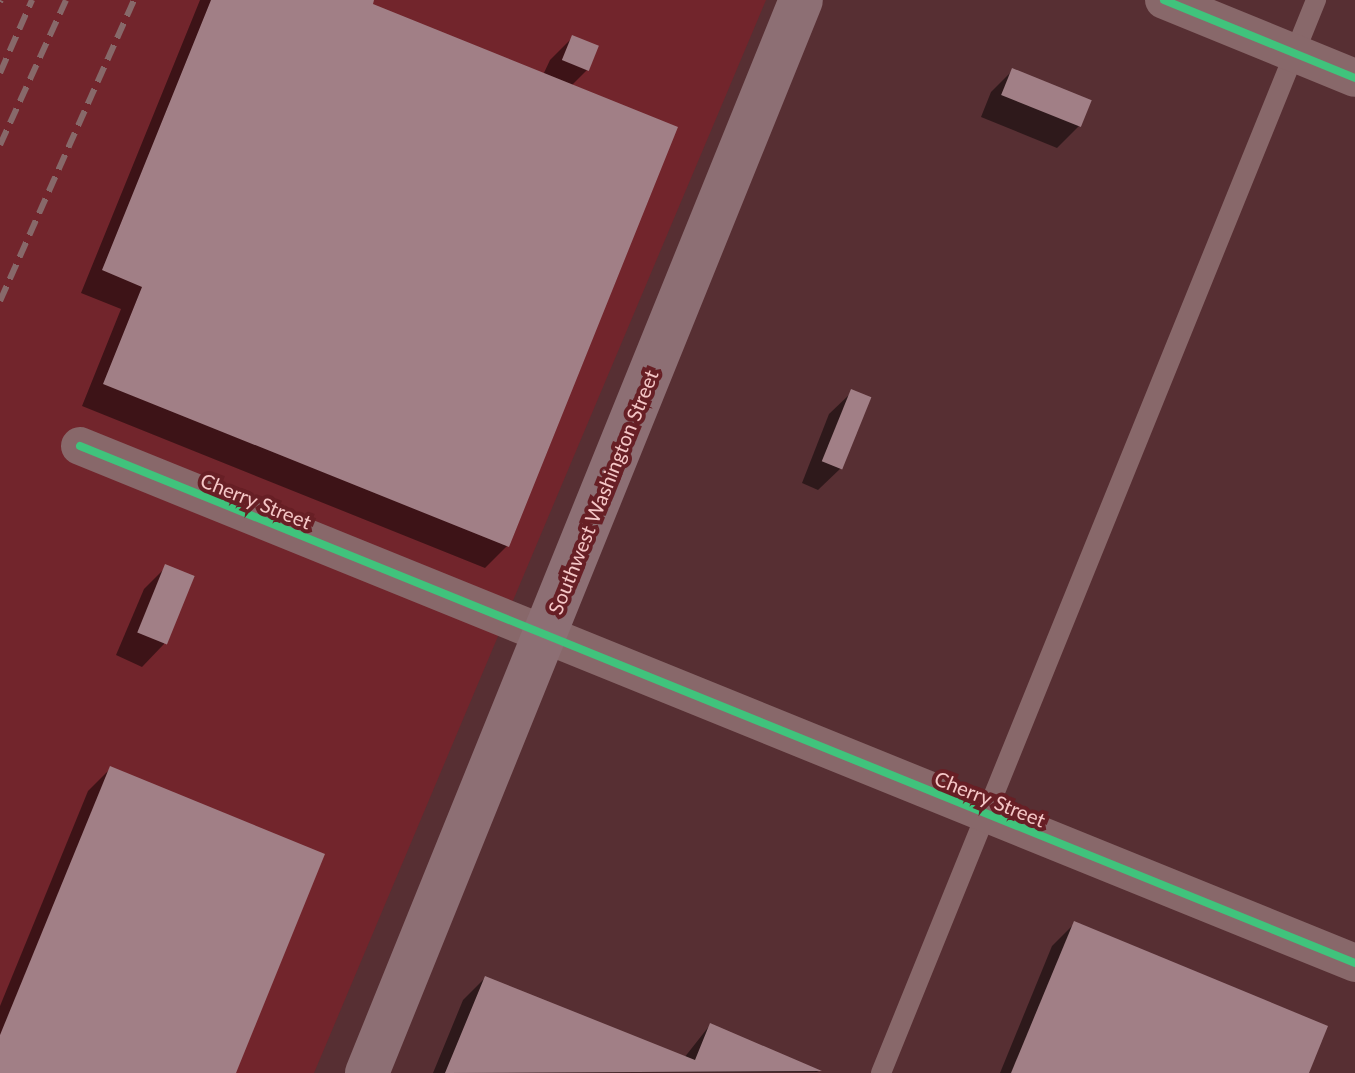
<!DOCTYPE html>
<html>
<head>
<meta charset="utf-8">
<style>
  body { margin:0 }
  #map { position:relative; width:1355px; height:1073px; overflow:hidden; background:#572f33; font-family:Lato,sans-serif }
  div>[style] { position:absolute }
  [style*='--x'] { left:calc(var(--x)*1px); top:calc(var(--y)*1px); width:calc(var(--w)*1px); rotate:calc(var(--a)*1deg) }
  .built>* { inset:0; background:#72252c }
  .shadow>* { inset:0; background:#0007 }
  .building>* { inset:0; background:#a17f86; transform-origin:0 0 }
  .service>* { height:20px; margin:-10px; padding:0 10px; transform-origin:10px; border-radius:10px; background:#88686a }
  .minor>* { height:38px; margin:-19px; padding:0 19px; transform-origin:19px; border-radius:19px; background:#88686a }
  .primary>* { height:44px; margin:-22px; padding:0 22px; transform-origin:22px; border-radius:22px; background:#8d6f74 }
  .rail>* { height:6px; margin-top:-3px; transform-origin:0; background:repeating-linear-gradient(90deg,#87696a 0 16px,transparent 0 24px) }
  .cycleway>* { height:8px; margin:-4px; padding:0 4px; transform-origin:4px; border-radius:4px; background:#40c37c }
  span { translate:-50% -50%; white-space:nowrap; text-align:center; line-height:1.15; -webkit-text-stroke:8px #671f25; paint-order:stroke }
  .street-label { font-size:20px; color:#f5c7c7 }
</style>
</head>
<body>
<div id="map">
  <div class="built">
    <div style="clip-path:polygon(0 0,766px 0,314px 1073px,0 1073px)"></div>
  </div>
  <div class="shadow">
    <div style="clip-path:polygon(200px 0,372px 0,370px 5px,543px 75px,550px 60px,572px 38px,587px 70px,571px 86px,507px 546px,485px 568px,82px 406px,121px 309px,81px 293px)"></div>
    <div style="clip-path:polygon(1013px 70px,1079px 126px,1057px 148px,981px 117px,991px 92px)"></div>
    <div style="clip-path:polygon(852px 392px,841px 468px,818px 490px,802px 483px,829px 414px)"></div>
    <div style="clip-path:polygon(166px 567px,164px 644px,142px 667px,116px 655px,144px 589px)"></div>
    <div style="clip-path:polygon(110px 769px,233px 1073px,0 1073px,0 1006px,88px 791px)"></div>
    <div style="clip-path:polygon(1074px 924px,1307px 1073px,1000px 1073px,1052px 946px)"></div>
    <div style="clip-path:polygon(485px 978px,684px 1058px,710px 1025px,819px 1072px,433px 1073px,463px 1000px)"></div>
  </div>
  <div class="building">
    <div style="clip-path:polygon(211px 0,374px 0,373px 4px,678px 127px,509px 547px,103px 384px,142px 287px,102px 270px)"></div>
    <div style="left:572px;top:35px;width:29px;height:27px;rotate:22deg"></div>
    <div style="left:1012px;top:68px;width:86px;height:29px;rotate:22deg"></div>
    <div style="left:851px;top:389px;width:22px;height:78px;rotate:22deg"></div>
    <div style="left:165px;top:564px;width:32px;height:74px;rotate:22deg"></div>
    <div style="clip-path:polygon(110px 766px,325px 854px,236px 1073px,0 1073px,0 1035px)"></div>
    <div style="clip-path:polygon(1074px 921px,1328px 1026px,1309px 1073px,1011px 1073px)"></div>
    <div style="clip-path:polygon(485px 976px,695px 1060px,710px 1023px,822px 1071px,445px 1073px)"></div>
  </div>
  <div class="service">
    <div style="--x:881;--y:1073;--w:1158;--a:-67.93"></div>
  </div>
  <div class="minor">
    <div style="--x:1164;--y:0;--w:206;--a:22.2"></div>
    <div style="--x:80;--y:446;--w:1376;--a:22.07"></div>
  </div>
  <div class="primary">
    <div style="--x:367;--y:1073;--w:1157;--a:-67.98"></div>
  </div>
  <div class="rail">
    <div style="--x:0;--y:2;--w:2;--a:-63"></div>
    <div style="--x:0;--y:73;--w:80;--a:-66.3"></div>
    <div style="--x:0;--y:145;--w:159;--a:-65.5"></div>
    <div style="--x:0;--y:301;--w:329;--a:-66"></div>
  </div>
  <div class="cycleway">
    <div style="--x:1164;--y:0;--w:206;--a:22.2"></div>
    <div style="--x:80;--y:446;--w:1376;--a:22.07"></div>
  </div>
  <div class="street-label">
    <span style="left:603px;top:492px;rotate:-68deg">Southwest Washington Street</span>
    <span style="left:256px;top:501px;rotate:22deg">Cherry Street</span>
    <span style="left:990px;top:799px;rotate:22deg">Cherry Street</span>
  </div>
</div>
</body>
</html>
